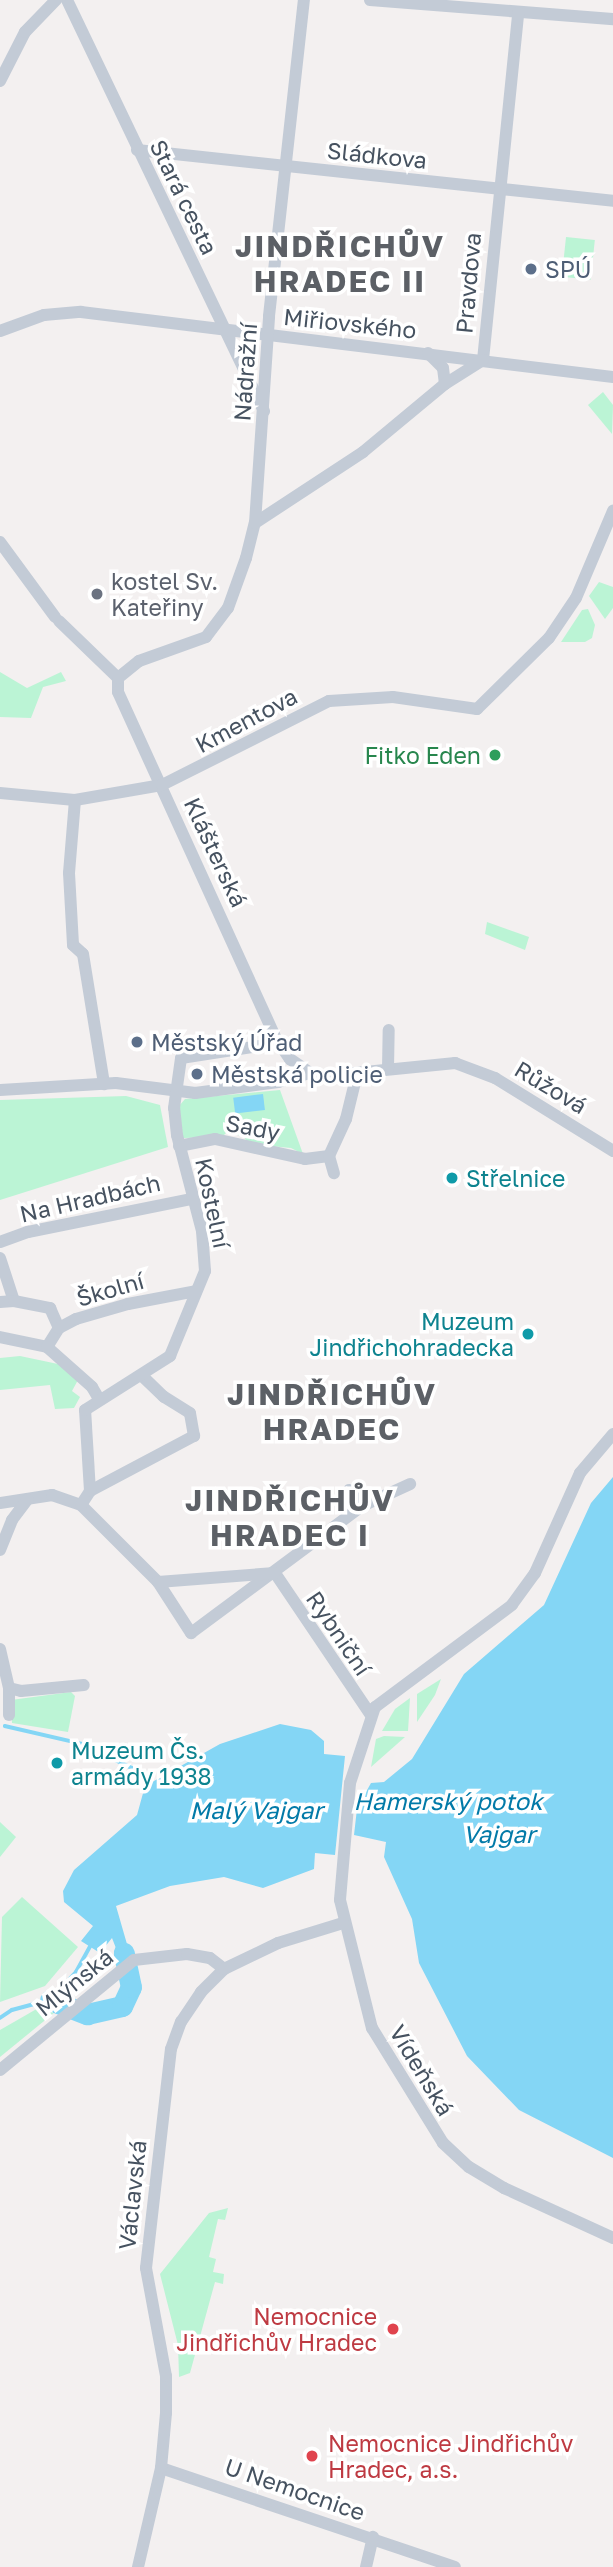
<!DOCTYPE html>
<html>
<head>
<meta charset="utf-8">
<style>
  body { margin:0 }
  #map { position:relative; width:613px; height:2567px; overflow:hidden; background:#f3f0f0; font-family:"Golos Text",sans-serif }
  div>[style] { position:absolute }
  [style*='--x'] { left:calc(var(--x)*1px); top:calc(var(--y)*1px); width:calc(var(--w)*1px); rotate:calc(var(--a)*1deg) }
  .green>* { inset:0; background:#bbf4d5; transform-origin:0 0 }
  .water>* { inset:0; background:#84d6f5; transform-origin:0 0 }
  .stream>* { height:3.5px; margin:-1.75px; padding:0 1.75px; transform-origin:1.75px; border-radius:1.75px; background:#84d6f5 }
  .river>* { height:21px; margin:-10.5px; padding:0 10.5px; transform-origin:10.5px; border-radius:10.5px; background:#84d6f5 }
  .minor>* { height:12px; margin:-6px; padding:0 6px; transform-origin:6px; border-radius:6px; background:#c3cbd6 }
  .dots>* { width:19px; height:19px; translate:-50% -50%; box-sizing:border-box; border:4px solid #fff; border-radius:50% }
  span { translate:-50% -50%; white-space:nowrap; text-align:center; line-height:1.15; -webkit-text-stroke:7px #fff; paint-order:stroke }
  .street-label { font-size:23px; color:#465260 }
  .service-label { font-size:23px; color:#4e5e75 }
  .left { translate:0 -50%; text-align:left }
  .worship-label { font-size:23px; color:#5b616d }
  .leisure-label { font-size:23px; color:#27864d }
  .right { translate:-100% -50%; text-align:right }
  .culture-label { font-size:23px; color:#0d838f }
  .health-label { font-size:23px; color:#be3a42 }
  .water-label { font-size:24px; color:#027aa8; font-style:italic }
  .district-label { font-size:30px; color:#5c6066; font-weight:700; letter-spacing:2px }
</style>
</head>
<body>
<div id="map">
  <div class="green">
    <div style="left:566px;top:237px;width:29px;height:40px;rotate:6deg"></div>
    <div style="clip-path:polygon(603px 392px,613px 405px,612px 434px,588px 405px)"></div>
    <div style="clip-path:polygon(599px 582px,613px 587px,613px 608px,605px 619px,589px 596px)"></div>
    <div style="clip-path:polygon(588px 609px,595px 625px,592px 638px,585px 642px,561px 642px,582px 610px)"></div>
    <div style="clip-path:polygon(0 672px,27px 688px,61px 672px,66px 681px,43px 687px,31px 718px,0 717px)"></div>
    <div style="clip-path:polygon(487px 922px,529px 937px,525px 950px,485px 934px)"></div>
    <div style="clip-path:polygon(280px 1090px,303px 1154px,291px 1148px,249px 1144px,243px 1136px,226px 1133px,222px 1137px,183px 1138px,179px 1106px,185px 1099px)"></div>
    <div style="clip-path:polygon(126px 1096px,160px 1105px,168px 1147px,0 1200px,0 1100px)"></div>
    <div style="clip-path:polygon(20px 1356px,58px 1364px,78px 1380px,72px 1391px,80px 1397px,74px 1408px,55px 1409px,50px 1385px,0 1390px,0 1358px)"></div>
    <div style="clip-path:polygon(441px 1679px,435px 1695px,417px 1722px,417px 1694px)"></div>
    <div style="clip-path:polygon(71px 1692px,75px 1696px,68px 1732px,12px 1723px,11px 1700px)"></div>
    <div style="clip-path:polygon(410px 1698px,408px 1731px,382px 1731px,395px 1709px)"></div>
    <div style="clip-path:polygon(384px 1736px,405px 1737px,371px 1767px,376px 1739px)"></div>
    <div style="clip-path:polygon(0 1822px,16px 1837px,0 1857px)"></div>
    <div style="clip-path:polygon(22px 1897px,78px 1947px,45px 1986px,0 2002px,2px 1917px)"></div>
    <div style="clip-path:polygon(47px 2003px,60px 2008px,0 2057px,0 2030px)"></div>
    <div style="clip-path:polygon(228px 2208px,225px 2220px,218px 2219px,209px 2257px,216px 2259px,213px 2272px,224px 2274px,223px 2284px,215px 2282px,190px 2373px,179px 2377px,178px 2345px,160px 2274px,209px 2213px)"></div>
  </div>
  <div class="water">
    <div style="left:263px;top:1094px;width:16px;height:30px;rotate:83deg"></div>
    <div style="clip-path:polygon(613px 1477px,613px 2158px,519px 2110px,467px 2056px,419px 1963px,412px 1919px,384px 1857px,386px 1842px,354px 1835px,359px 1791px,366px 1792px,371px 1783px,384px 1782px,412px 1759px,464px 1674px,544px 1605px,591px 1503px)"></div>
    <div style="clip-path:polygon(280px 1724px,311px 1730px,324px 1741px,324px 1754px,345px 1756px,335px 1855px,315px 1853px,314px 1869px,263px 1888px,224px 1877px,170px 1886px,116px 1906px,129px 1951px,119px 1956px,112px 1938px,100px 1953px,81px 1941px,93px 1926px,64px 1902px,63px 1891px,74px 1870px,137px 1815px,145px 1786px,220px 1744px)"></div>
  </div>
  <div class="stream">
    <div style="--x:5;--y:1726;--w:80;--a:13"></div>
    <div style="--x:83;--y:1744;--w:55;--a:26.1"></div>
    <div style="--x:132;--y:1768;--w:23;--a:45"></div>
    <div style="--x:0;--y:2018;--w:14;--a:-34"></div>
    <div style="--x:12;--y:2010;--w:39;--a:-15"></div>
    <div style="--x:50;--y:2000;--w:38;--a:-47"></div>
    <div style="--x:76;--y:1972;--w:33;--a:-61"></div>
  </div>
  <div class="river">
    <div style="--x:50;--y:2000;--w:40;--a:21"></div>
    <div style="--x:87;--y:2014;--w:36;--a:-13"></div>
    <div style="--x:122;--y:2006;--w:21;--a:-65"></div>
    <div style="--x:131;--y:1987;--w:35;--a:-102"></div>
  </div>
  <div class="minor">
    <div style="--x:67;--y:0;--w:456;--a:64.4"></div>
    <div style="--x:370;--y:0;--w:244;--a:4.5"></div>
    <div style="--x:0;--y:81;--w:55;--a:-63"></div>
    <div style="--x:25;--y:32;--w:45;--a:-45.9"></div>
    <div style="--x:137;--y:150;--w:479;--a:6.1"></div>
    <div style="--x:0;--y:331;--w:47;--a:-20"></div>
    <div style="--x:44;--y:315;--w:37;--a:-5"></div>
    <div style="--x:81;--y:312;--w:536;--a:6.97"></div>
    <div style="--x:428;--y:353;--w:21;--a:45"></div>
    <div style="--x:443;--y:368;--w:16;--a:83"></div>
    <div style="--x:483;--y:360;--w:349;--a:-84.2"></div>
    <div style="--x:255;--y:523;--w:129;--a:-33.3"></div>
    <div style="--x:363;--y:452;--w:107;--a:-39.7"></div>
    <div style="--x:445;--y:384;--w:45;--a:-32.3"></div>
    <div style="--x:0;--y:542;--w:93;--a:53.7"></div>
    <div style="--x:59;--y:621;--w:82;--a:44"></div>
    <div style="--x:118;--y:678;--w:14;--a:90"></div>
    <div style="--x:118;--y:692;--w:379;--a:65.5"></div>
    <div style="--x:275;--y:1037;--w:27;--a:56"></div>
    <div style="--x:290;--y:1059;--w:24;--a:35"></div>
    <div style="--x:310;--y:1073;--w:15;--a:11"></div>
    <div style="--x:325;--y:1076;--w:131;--a:-5.7"></div>
    <div style="--x:455;--y:1063;--w:43;--a:20.6"></div>
    <div style="--x:495;--y:1078;--w:139;--a:31.7"></div>
    <div style="--x:118;--y:678;--w:27;--a:-39"></div>
    <div style="--x:139;--y:661;--w:71;--a:-19.7"></div>
    <div style="--x:206;--y:637;--w:36;--a:-53"></div>
    <div style="--x:228;--y:608;--w:53;--a:-70.2"></div>
    <div style="--x:246;--y:558;--w:36;--a:-76"></div>
    <div style="--x:255;--y:523;--w:207;--a:-86.1"></div>
    <div style="--x:269;--y:316;--w:318;--a:-83.7"></div>
    <div style="--x:0;--y:793;--w:75;--a:5.3"></div>
    <div style="--x:75;--y:800;--w:88;--a:-9.8"></div>
    <div style="--x:162;--y:785;--w:187;--a:-26.7"></div>
    <div style="--x:329;--y:701;--w:64;--a:-3.6"></div>
    <div style="--x:393;--y:697;--w:85;--a:8.1"></div>
    <div style="--x:477;--y:709;--w:101;--a:-44.6"></div>
    <div style="--x:549;--y:638;--w:48;--a:-56"></div>
    <div style="--x:576;--y:598;--w:95;--a:-67"></div>
    <div style="--x:75;--y:800;--w:73;--a:94.7"></div>
    <div style="--x:69;--y:873;--w:72;--a:86.8"></div>
    <div style="--x:73;--y:945;--w:13;--a:42"></div>
    <div style="--x:83;--y:954;--w:132;--a:80.8"></div>
    <div style="--x:388;--y:1069;--w:39;--a:-89"></div>
    <div style="--x:0;--y:1090;--w:116;--a:-3.5"></div>
    <div style="--x:116;--y:1083;--w:80;--a:7.2"></div>
    <div style="--x:195;--y:1093;--w:84;--a:-7.5"></div>
    <div style="--x:278;--y:1082;--w:33;--a:-16"></div>
    <div style="--x:179;--y:1146;--w:37;--a:-11"></div>
    <div style="--x:215;--y:1139;--w:92;--a:12.5"></div>
    <div style="--x:305;--y:1159;--w:24;--a:-7"></div>
    <div style="--x:329;--y:1156;--w:41;--a:-65.3"></div>
    <div style="--x:346;--y:1119;--w:46;--a:-76.3"></div>
    <div style="--x:329;--y:1156;--w:18;--a:74"></div>
    <div style="--x:0;--y:1242;--w:30;--a:-20"></div>
    <div style="--x:28;--y:1232;--w:166;--a:-11.4"></div>
    <div style="--x:0;--y:1258;--w:45;--a:72"></div>
    <div style="--x:14;--y:1301;--w:14;--a:176"></div>
    <div style="--x:14;--y:1301;--w:37;--a:11"></div>
    <div style="--x:50;--y:1308;--w:22;--a:66"></div>
    <div style="--x:0;--y:1337;--w:48;--a:12"></div>
    <div style="--x:47;--y:1347;--w:60;--a:41.6"></div>
    <div style="--x:92;--y:1387;--w:14;--a:60"></div>
    <div style="--x:47;--y:1347;--w:22;--a:-58"></div>
    <div style="--x:59;--y:1328;--w:19;--a:-28"></div>
    <div style="--x:76;--y:1319;--w:54;--a:-16.1"></div>
    <div style="--x:128;--y:1304;--w:69;--a:-10.8"></div>
    <div style="--x:613;--y:1434;--w:51;--a:130.2"></div>
    <div style="--x:580;--y:1473;--w:110;--a:114.2"></div>
    <div style="--x:535;--y:1573;--w:39;--a:126"></div>
    <div style="--x:512;--y:1605;--w:171;--a:143.3"></div>
    <div style="--x:375;--y:1707;--w:80;--a:108.2"></div>
    <div style="--x:350;--y:1783;--w:117;--a:94.9"></div>
    <div style="--x:340;--y:1900;--w:132;--a:76"></div>
    <div style="--x:372;--y:2028;--w:135;--a:58.3"></div>
    <div style="--x:443;--y:2143;--w:35;--a:43"></div>
    <div style="--x:469;--y:2167;--w:41;--a:31"></div>
    <div style="--x:504;--y:2188;--w:120;--a:24.6"></div>
    <div style="--x:349;--y:1490;--w:21;--a:51"></div>
    <div style="--x:90;--y:1491;--w:118;--a:-27.9"></div>
    <div style="--x:194;--y:1436;--w:23;--a:-100"></div>
    <div style="--x:190;--y:1413;--w:31;--a:-148"></div>
    <div style="--x:164;--y:1397;--w:29;--a:-136"></div>
    <div style="--x:0;--y:1503;--w:53;--a:-8.7"></div>
    <div style="--x:52;--y:1495;--w:31;--a:19"></div>
    <div style="--x:81;--y:1505;--w:109;--a:45"></div>
    <div style="--x:158;--y:1582;--w:61;--a:57.1"></div>
    <div style="--x:191;--y:1633;--w:213;--a:-36.6"></div>
    <div style="--x:362;--y:1506;--w:53;--a:-24.6"></div>
    <div style="--x:81;--y:1505;--w:17;--a:-57"></div>
    <div style="--x:90;--y:1491;--w:81;--a:-93.5"></div>
    <div style="--x:85;--y:1410;--w:101;--a:-32.4"></div>
    <div style="--x:170;--y:1356;--w:92;--a:-67.6"></div>
    <div style="--x:205;--y:1271;--w:40;--a:-94.3"></div>
    <div style="--x:202;--y:1231;--w:99;--a:-104.6"></div>
    <div style="--x:177;--y:1135;--w:27;--a:-96"></div>
    <div style="--x:174;--y:1108;--w:50;--a:-82"></div>
    <div style="--x:181;--y:1058;--w:99;--a:-8.7"></div>
    <div style="--x:0;--y:1550;--w:32;--a:-68"></div>
    <div style="--x:12;--y:1520;--w:26;--a:-53"></div>
    <div style="--x:275;--y:1573;--w:170;--a:56"></div>
    <div style="--x:158;--y:1582;--w:117;--a:-4.4"></div>
    <div style="--x:0;--y:1649;--w:40;--a:77"></div>
    <div style="--x:9;--y:1688;--w:27;--a:90"></div>
    <div style="--x:9;--y:1688;--w:12;--a:14"></div>
    <div style="--x:21;--y:1691;--w:63;--a:-5.4"></div>
    <div style="--x:0;--y:2070;--w:173;--a:-39.4"></div>
    <div style="--x:134;--y:1960;--w:53;--a:-6.5"></div>
    <div style="--x:187;--y:1954;--w:23;--a:10"></div>
    <div style="--x:210;--y:1958;--w:18;--a:38"></div>
    <div style="--x:161;--y:2468;--w:310;--a:18.6"></div>
    <div style="--x:138;--y:2567;--w:102;--a:-76.9"></div>
    <div style="--x:161;--y:2468;--w:55;--a:-84.8"></div>
    <div style="--x:166;--y:2413;--w:37;--a:-90"></div>
    <div style="--x:166;--y:2376;--w:110;--a:-100.5"></div>
    <div style="--x:146;--y:2268;--w:220;--a:-83.5"></div>
    <div style="--x:171;--y:2049;--w:29;--a:-70"></div>
    <div style="--x:181;--y:2022;--w:36;--a:-56"></div>
    <div style="--x:201;--y:1992;--w:33;--a:-45"></div>
    <div style="--x:224;--y:1969;--w:60;--a:-25.7"></div>
    <div style="--x:278;--y:1943;--w:68;--a:-17.1"></div>
    <div style="--x:366;--y:2567;--w:31;--a:-77"></div>
  </div>
  <div class="dots">
    <div style="left:531px;top:269px;background:#5c6f8a"></div>
    <div style="left:97px;top:594px;background:#6b7280"></div>
    <div style="left:495px;top:755px;background:#2e9e5b"></div>
    <div style="left:137px;top:1042px;background:#5c6f8a"></div>
    <div style="left:197px;top:1074px;background:#5c6f8a"></div>
    <div style="left:452px;top:1178px;background:#0f9aa8"></div>
    <div style="left:528px;top:1334px;background:#0f9aa8"></div>
    <div style="left:57px;top:1763px;background:#0f9aa8"></div>
    <div style="left:393px;top:2329px;background:#e0444e"></div>
    <div style="left:312px;top:2456px;background:#e0444e"></div>
  </div>
  <div class="street-label">
    <span style="left:377px;top:155px;rotate:6deg">Sládkova</span>
    <span style="left:184px;top:197px;rotate:64deg">Stará cesta</span>
    <span style="left:468px;top:283px;rotate:-85deg">Pravdova</span>
    <span style="left:350px;top:323px;rotate:6deg">Miřiovského</span>
    <span style="left:245px;top:372px;rotate:-86deg">Nádražní</span>
    <span style="left:246px;top:720px;rotate:-28deg">Kmentova</span>
    <span style="left:216px;top:852px;rotate:65deg">Klášterská</span>
    <span style="left:551px;top:1087px;rotate:31deg">Růžová</span>
    <span style="left:253px;top:1127px;rotate:11deg">Sady</span>
    <span style="left:90px;top:1198px;rotate:-13deg">Na Hradbách</span>
    <span style="left:213px;top:1203px;rotate:78deg">Kostelní</span>
    <span style="left:110px;top:1289px;rotate:-16deg">Školní</span>
    <span style="left:339px;top:1633px;rotate:56deg">Rybniční</span>
    <span style="left:74px;top:1982px;rotate:-39deg">Mlýnská</span>
    <span style="left:422px;top:2070px;rotate:59deg">Vídeňská</span>
    <span style="left:132px;top:2195px;rotate:-84deg">Václavská</span>
    <span style="left:295px;top:2489px;rotate:19deg">U Nemocnice</span>
  </div>
  <div class="service-label">
    <span class="left" style="left:545px;top:269px">SPÚ</span>
    <span class="left" style="left:151px;top:1042px">Městský Úřad</span>
    <span class="left" style="left:211px;top:1074px">Městská policie</span>
  </div>
  <div class="worship-label">
    <span class="left" style="left:111px;top:594px">kostel Sv.<br>Kateřiny</span>
  </div>
  <div class="leisure-label">
    <span class="right" style="left:481px;top:755px">Fitko Eden</span>
  </div>
  <div class="culture-label">
    <span class="left" style="left:466px;top:1178px">Střelnice</span>
    <span class="right" style="left:514px;top:1334px">Muzeum<br>Jindřichohradecka</span>
    <span class="left" style="left:71px;top:1763px">Muzeum Čs.<br>armády 1938</span>
  </div>
  <div class="health-label">
    <span class="right" style="left:377px;top:2329px">Nemocnice<br>Jindřichův Hradec</span>
    <span class="left" style="left:328px;top:2456px">Nemocnice Jindřichův<br>Hradec, a.s.</span>
  </div>
  <div class="water-label">
    <span style="left:448px;top:1801px">Hamerský potok</span>
    <span style="left:256px;top:1810px">Malý Vajgar</span>
    <span style="left:499px;top:1834px">Vajgar</span>
  </div>
  <div class="district-label">
    <span style="left:340px;top:263px">JINDŘICHŮV<br>HRADEC II</span>
    <span style="left:332px;top:1411px">JINDŘICHŮV<br>HRADEC</span>
    <span style="left:290px;top:1517px">JINDŘICHŮV<br>HRADEC I</span>
  </div>
</div>
</body>
</html>
